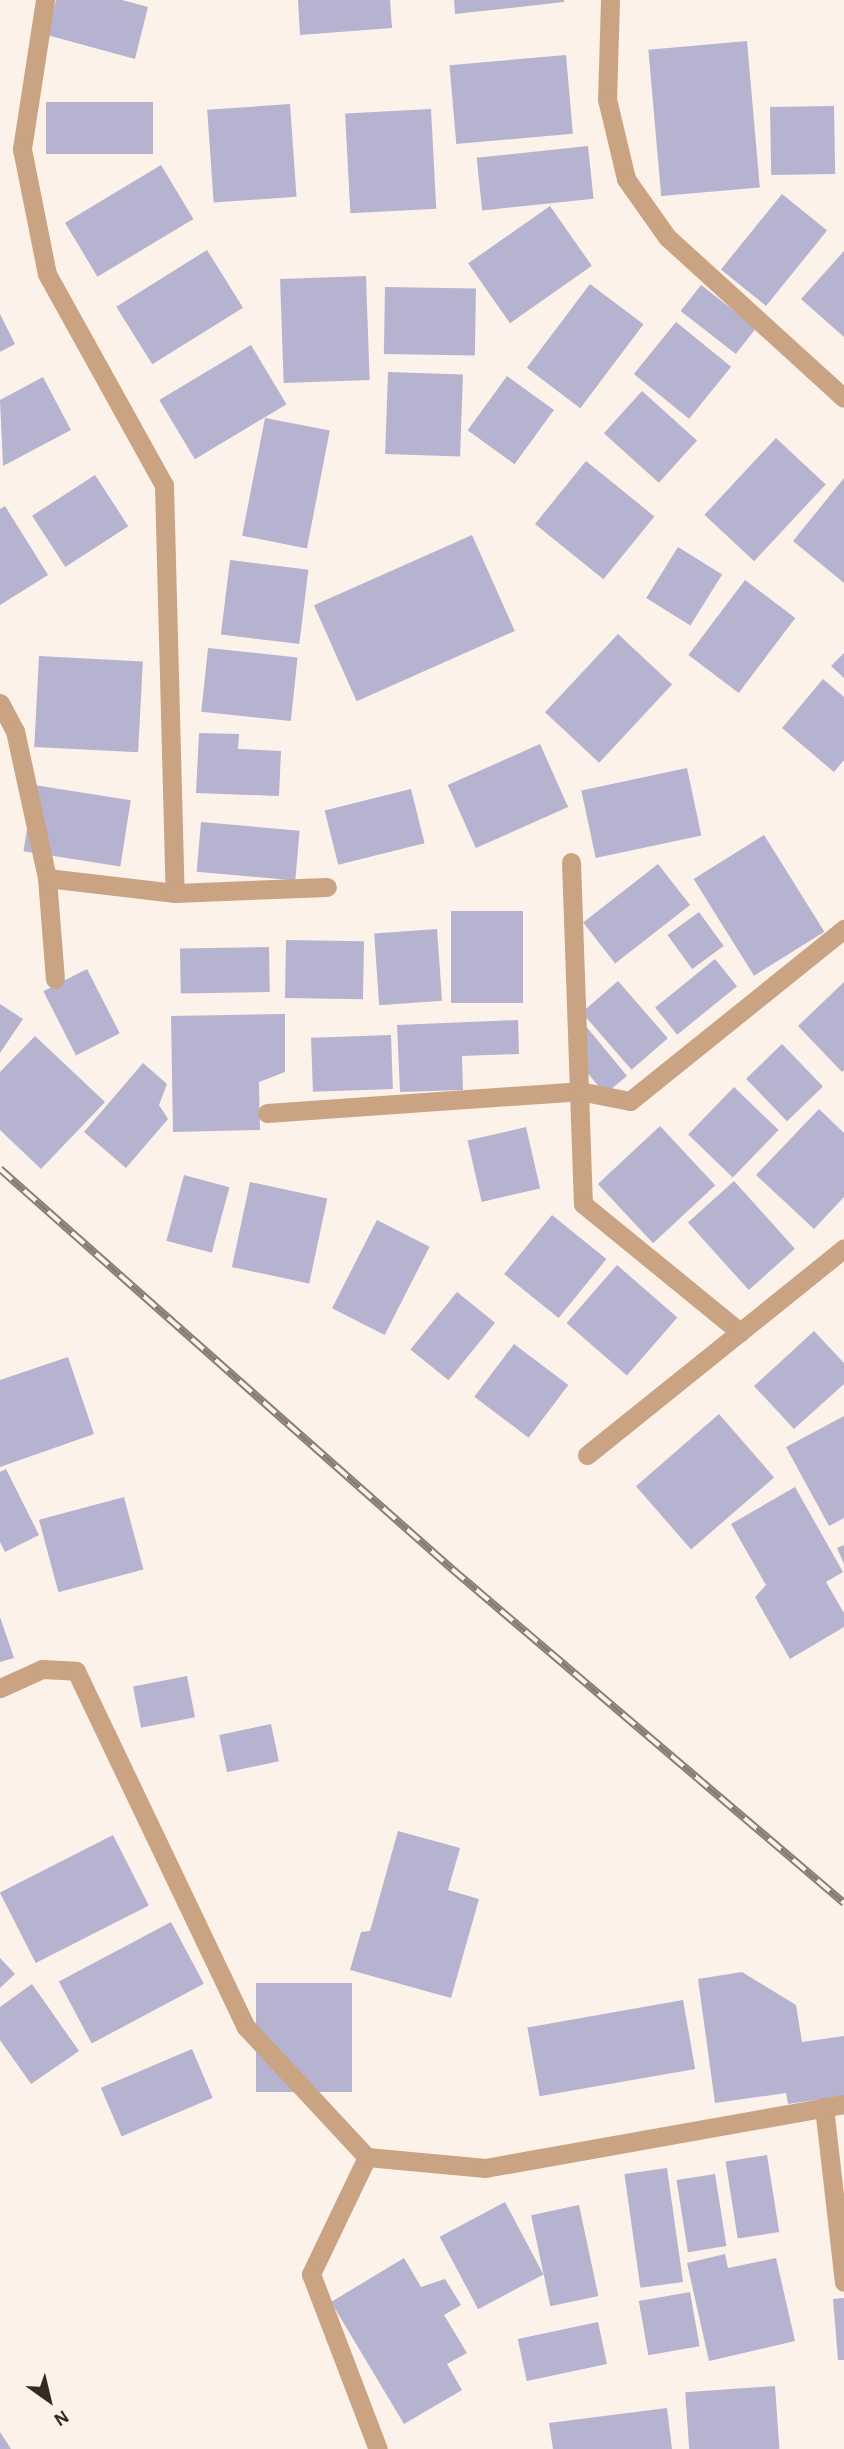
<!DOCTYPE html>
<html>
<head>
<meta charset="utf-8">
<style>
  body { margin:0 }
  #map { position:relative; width:844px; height:2449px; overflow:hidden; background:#fcf2ea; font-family:"Alegreya Sans",sans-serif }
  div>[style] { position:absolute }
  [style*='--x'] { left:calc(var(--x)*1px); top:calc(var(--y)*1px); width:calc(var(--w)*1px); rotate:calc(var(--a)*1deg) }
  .building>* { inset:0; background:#b5b3cf; transform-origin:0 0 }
  .minor>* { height:19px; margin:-9.5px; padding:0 9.5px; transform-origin:9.5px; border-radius:9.5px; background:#caa383 }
  .rail>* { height:8px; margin-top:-4px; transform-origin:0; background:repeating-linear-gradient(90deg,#fcf2ea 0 16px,#887e76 0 32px); box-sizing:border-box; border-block:2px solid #887e76 }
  span { translate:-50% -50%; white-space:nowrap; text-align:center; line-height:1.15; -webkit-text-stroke:7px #fcf2ea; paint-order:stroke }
  .north { position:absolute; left:14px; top:2365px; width:70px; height:70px; -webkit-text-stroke:5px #fcf2ea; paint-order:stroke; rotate:146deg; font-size:19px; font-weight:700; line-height:28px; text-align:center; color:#342b23 }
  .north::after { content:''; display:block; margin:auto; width:24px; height:32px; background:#342b23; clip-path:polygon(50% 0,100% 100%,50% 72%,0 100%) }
</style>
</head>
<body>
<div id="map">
  <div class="building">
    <div style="clip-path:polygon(56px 0,122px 0,148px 7px,135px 59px,47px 35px)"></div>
    <div style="clip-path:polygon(298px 0,390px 0,392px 28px,300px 35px)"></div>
    <div style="clip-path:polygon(454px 0,564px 0,564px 2px,455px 14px)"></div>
    <div style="left:747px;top:41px;width:147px;height:99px;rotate:85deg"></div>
    <div style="left:566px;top:55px;width:79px;height:117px;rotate:85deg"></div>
    <div style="left:46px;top:102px;width:107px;height:52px"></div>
    <div style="left:290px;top:104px;width:93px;height:83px;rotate:86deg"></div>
    <div style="left:834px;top:106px;width:68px;height:64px;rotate:89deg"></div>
    <div style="left:431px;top:109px;width:100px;height:86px;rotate:87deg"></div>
    <div style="left:588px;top:146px;width:53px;height:112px;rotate:84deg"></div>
    <div style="left:161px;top:165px;width:63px;height:112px;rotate:59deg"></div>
    <div style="left:782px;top:194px;width:58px;height:97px;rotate:39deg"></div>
    <div style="left:550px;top:206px;width:73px;height:100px;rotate:55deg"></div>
    <div style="left:207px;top:250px;width:68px;height:107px;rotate:58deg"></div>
    <div style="clip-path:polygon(844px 251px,844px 337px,801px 299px)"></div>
    <div style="left:366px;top:276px;width:104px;height:86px;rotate:88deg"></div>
    <div style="left:590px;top:284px;width:67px;height:105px;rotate:37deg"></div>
    <div style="left:701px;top:285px;width:70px;height:33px;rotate:38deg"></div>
    <div style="left:385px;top:287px;width:91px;height:67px;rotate:1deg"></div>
    <div style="clip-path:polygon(0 314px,15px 344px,0 352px)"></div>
    <div style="left:676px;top:322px;width:71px;height:67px;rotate:39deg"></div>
    <div style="left:251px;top:345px;width:69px;height:107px;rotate:59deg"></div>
    <div style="left:388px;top:372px;width:75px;height:82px;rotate:2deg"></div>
    <div style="left:507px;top:376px;width:58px;height:67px;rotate:36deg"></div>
    <div style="clip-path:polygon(43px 377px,71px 430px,3px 466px,0 400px)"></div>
    <div style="left:642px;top:391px;width:74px;height:57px;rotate:42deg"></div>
    <div style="left:265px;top:418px;width:66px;height:120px;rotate:11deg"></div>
    <div style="left:776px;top:438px;width:68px;height:105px;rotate:43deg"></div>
    <div style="left:586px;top:461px;width:88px;height:81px;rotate:39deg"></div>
    <div style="left:95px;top:475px;width:61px;height:75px;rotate:57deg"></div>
    <div style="clip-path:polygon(844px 478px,844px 583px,793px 541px)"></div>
    <div style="clip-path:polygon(5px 506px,48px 575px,0 605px,0 509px)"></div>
    <div style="left:472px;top:535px;width:105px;height:173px;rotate:66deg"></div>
    <div style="left:678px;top:547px;width:52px;height:60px;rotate:32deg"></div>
    <div style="left:230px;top:560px;width:79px;height:75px;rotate:7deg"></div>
    <div style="left:745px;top:580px;width:63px;height:94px;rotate:37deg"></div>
    <div style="left:618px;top:634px;width:74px;height:107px;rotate:43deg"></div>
    <div style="left:208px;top:648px;width:90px;height:64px;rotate:6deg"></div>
    <div style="clip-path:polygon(844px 653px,844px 678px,831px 666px)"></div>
    <div style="left:39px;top:656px;width:104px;height:91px;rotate:3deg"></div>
    <div style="clip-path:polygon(823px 679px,844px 697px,844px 760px,834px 772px,782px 728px)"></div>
    <div style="clip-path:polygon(199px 733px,239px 734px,238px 749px,281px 751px,279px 796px,196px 793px)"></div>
    <div style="left:540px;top:744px;width:69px;height:101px;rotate:66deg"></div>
    <div style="left:687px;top:768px;width:69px;height:108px;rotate:78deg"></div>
    <div style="left:34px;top:785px;width:98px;height:67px;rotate:9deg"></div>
    <div style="left:411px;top:789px;width:56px;height:89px;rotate:76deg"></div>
    <div style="left:201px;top:822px;width:99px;height:50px;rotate:5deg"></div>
    <div style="left:764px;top:835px;width:114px;height:83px;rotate:58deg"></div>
    <div style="left:658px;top:864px;width:52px;height:95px;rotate:52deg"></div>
    <div style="left:451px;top:911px;width:72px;height:92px"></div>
    <div style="left:699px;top:912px;width:42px;height:39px;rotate:54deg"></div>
    <div style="left:437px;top:929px;width:72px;height:63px;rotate:86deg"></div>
    <div style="left:286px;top:940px;width:78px;height:58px;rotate:1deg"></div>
    <div style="left:269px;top:947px;width:45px;height:89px;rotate:89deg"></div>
    <div style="left:715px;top:959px;width:35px;height:77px;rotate:51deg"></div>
    <div style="left:87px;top:969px;width:72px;height:49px;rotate:63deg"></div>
    <div style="left:618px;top:981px;width:76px;height:48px;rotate:49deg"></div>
    <div style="clip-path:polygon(844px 982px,844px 1070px,842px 1072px,798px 1026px)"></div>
    <div style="clip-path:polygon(0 1004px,23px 1019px,0 1053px)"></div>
    <div style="clip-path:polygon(285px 1014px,285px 1072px,259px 1082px,260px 1130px,173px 1132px,171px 1016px)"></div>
    <div style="clip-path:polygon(518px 1020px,519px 1054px,462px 1056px,463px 1090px,400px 1092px,397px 1025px)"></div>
    <div style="clip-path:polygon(585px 1025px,627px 1076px,605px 1094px,585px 1070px)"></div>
    <div style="left:391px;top:1035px;width:54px;height:80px;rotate:88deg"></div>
    <div style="clip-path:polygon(35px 1036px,105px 1102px,41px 1169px,0 1130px,0 1072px)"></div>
    <div style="left:782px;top:1044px;width:59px;height:50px;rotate:46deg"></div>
    <div style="clip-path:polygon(143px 1063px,167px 1084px,159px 1105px,168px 1119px,126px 1168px,84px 1132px)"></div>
    <div style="left:734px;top:1087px;width:62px;height:66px;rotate:44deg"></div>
    <div style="clip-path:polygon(819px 1109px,844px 1133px,844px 1197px,814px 1229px,756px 1175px)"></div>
    <div style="left:660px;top:1126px;width:81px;height:85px;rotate:47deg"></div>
    <div style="left:526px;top:1127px;width:63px;height:60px;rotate:77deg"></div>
    <div style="left:184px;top:1175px;width:47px;height:68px;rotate:15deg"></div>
    <div style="left:734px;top:1181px;width:91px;height:62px;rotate:48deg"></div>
    <div style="left:250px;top:1182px;width:79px;height:87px;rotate:12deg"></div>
    <div style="left:552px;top:1215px;width:70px;height:76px;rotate:39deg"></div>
    <div style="left:377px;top:1220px;width:59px;height:99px;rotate:27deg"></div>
    <div style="left:617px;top:1265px;width:80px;height:77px;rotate:41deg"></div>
    <div style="left:457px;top:1292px;width:49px;height:74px;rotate:39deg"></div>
    <div style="clip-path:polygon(814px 1331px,844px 1363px,844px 1384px,794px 1429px,754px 1386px)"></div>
    <div style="left:514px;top:1344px;width:68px;height:66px;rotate:37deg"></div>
    <div style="clip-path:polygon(68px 1357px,94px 1434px,0 1467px,0 1380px)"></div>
    <div style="left:719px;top:1414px;width:84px;height:110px;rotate:49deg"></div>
    <div style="clip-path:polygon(844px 1416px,844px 1518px,829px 1526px,786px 1447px)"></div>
    <div style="clip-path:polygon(6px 1469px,39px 1535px,5px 1552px,0 1542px,0 1472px)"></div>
    <div style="clip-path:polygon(795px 1487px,843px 1572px,826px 1582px,844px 1613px,844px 1627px,790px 1659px,755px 1597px,766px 1585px,731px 1524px)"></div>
    <div style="left:124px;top:1497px;width:75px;height:88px;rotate:75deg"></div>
    <div style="clip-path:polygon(844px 1545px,844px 1564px,837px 1548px)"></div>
    <div style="clip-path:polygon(0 1617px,14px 1658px,0 1662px)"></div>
    <div style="left:187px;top:1676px;width:42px;height:55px;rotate:79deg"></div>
    <div style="left:271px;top:1724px;width:38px;height:53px;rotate:78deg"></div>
    <div style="clip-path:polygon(398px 1831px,460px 1848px,448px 1890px,479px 1899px,451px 1998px,350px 1970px,361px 1932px,370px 1931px)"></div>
    <div style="left:113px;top:1835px;width:79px;height:127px;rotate:63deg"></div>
    <div style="left:171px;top:1922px;width:70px;height:127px;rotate:62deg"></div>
    <div style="clip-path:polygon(0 1958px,15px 1974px,0 1988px)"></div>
    <div style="clip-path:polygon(742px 1972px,796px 2005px,802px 2042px,844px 2036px,844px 2096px,788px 2104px,786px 2093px,715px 2103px,698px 1979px)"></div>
    <div style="left:352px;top:1983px;width:109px;height:96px;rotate:90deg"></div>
    <div style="clip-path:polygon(32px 1984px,79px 2051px,31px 2084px,0 2040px,0 2007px)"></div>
    <div style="left:683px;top:2000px;width:70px;height:158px;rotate:80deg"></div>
    <div style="left:192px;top:2049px;width:53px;height:99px;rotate:67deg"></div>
    <div style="left:767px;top:2155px;width:78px;height:42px;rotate:81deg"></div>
    <div style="left:667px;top:2168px;width:115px;height:43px;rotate:82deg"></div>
    <div style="left:715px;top:2174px;width:73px;height:39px;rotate:81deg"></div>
    <div style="left:505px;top:2202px;width:82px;height:74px;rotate:62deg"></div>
    <div style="left:579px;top:2205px;width:93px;height:49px;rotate:78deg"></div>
    <div style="clip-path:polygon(725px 2254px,728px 2268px,776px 2258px,795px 2341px,709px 2361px,687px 2263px)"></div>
    <div style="clip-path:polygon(404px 2258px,421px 2287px,445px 2279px,461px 2305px,444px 2315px,467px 2353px,447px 2364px,462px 2390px,404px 2424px,331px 2302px)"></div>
    <div style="left:690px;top:2292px;width:55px;height:52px;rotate:80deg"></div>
    <div style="clip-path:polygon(844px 2298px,844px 2360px,838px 2360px,833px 2299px)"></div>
    <div style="left:598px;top:2322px;width:43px;height:82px;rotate:78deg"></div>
    <div style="left:775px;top:2386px;width:63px;height:90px;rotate:86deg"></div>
    <div style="clip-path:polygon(667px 2408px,672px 2449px,553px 2449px,549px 2423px)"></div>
    <div style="clip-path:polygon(0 2432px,11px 2449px,0 2449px)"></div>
  </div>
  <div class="minor">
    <div style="--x:45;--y:0;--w:151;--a:98.8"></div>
    <div style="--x:22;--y:149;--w:127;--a:78.7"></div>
    <div style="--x:47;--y:274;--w:241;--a:61"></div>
    <div style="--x:164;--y:485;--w:408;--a:88.5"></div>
    <div style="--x:610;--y:0;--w:99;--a:91.7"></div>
    <div style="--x:607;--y:99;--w:82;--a:76.6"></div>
    <div style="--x:626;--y:179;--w:71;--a:54.7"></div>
    <div style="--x:667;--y:237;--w:239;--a:42.3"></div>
    <div style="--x:0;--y:703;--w:32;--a:62"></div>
    <div style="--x:15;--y:731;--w:150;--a:77.7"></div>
    <div style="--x:47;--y:878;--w:101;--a:85.5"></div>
    <div style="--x:571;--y:862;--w:342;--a:88"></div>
    <div style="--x:583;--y:1204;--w:203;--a:39.2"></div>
    <div style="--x:47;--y:878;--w:129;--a:6.7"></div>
    <div style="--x:175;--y:893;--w:152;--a:-2.3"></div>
    <div style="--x:267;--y:1113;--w:313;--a:-4"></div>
    <div style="--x:579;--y:1091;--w:52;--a:11.1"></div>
    <div style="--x:630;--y:1101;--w:275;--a:-38.8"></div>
    <div style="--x:587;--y:1455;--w:330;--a:-38.8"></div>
    <div style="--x:0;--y:1688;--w:46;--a:-24.3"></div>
    <div style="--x:42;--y:1669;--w:34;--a:3"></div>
    <div style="--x:76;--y:1671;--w:395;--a:64.5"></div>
    <div style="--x:246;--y:2027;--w:178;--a:47.1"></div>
    <div style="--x:367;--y:2157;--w:130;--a:115.6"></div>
    <div style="--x:311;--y:2274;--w:187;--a:69.1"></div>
    <div style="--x:824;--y:2107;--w:176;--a:83.5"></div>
    <div style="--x:367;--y:2157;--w:119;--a:5.3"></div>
    <div style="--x:485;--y:2168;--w:365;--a:-10.1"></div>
  </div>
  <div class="rail">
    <div style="--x:0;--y:1169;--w:604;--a:41.51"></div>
    <div style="--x:452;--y:1569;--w:515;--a:40.43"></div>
  </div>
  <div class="north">N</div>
</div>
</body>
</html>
